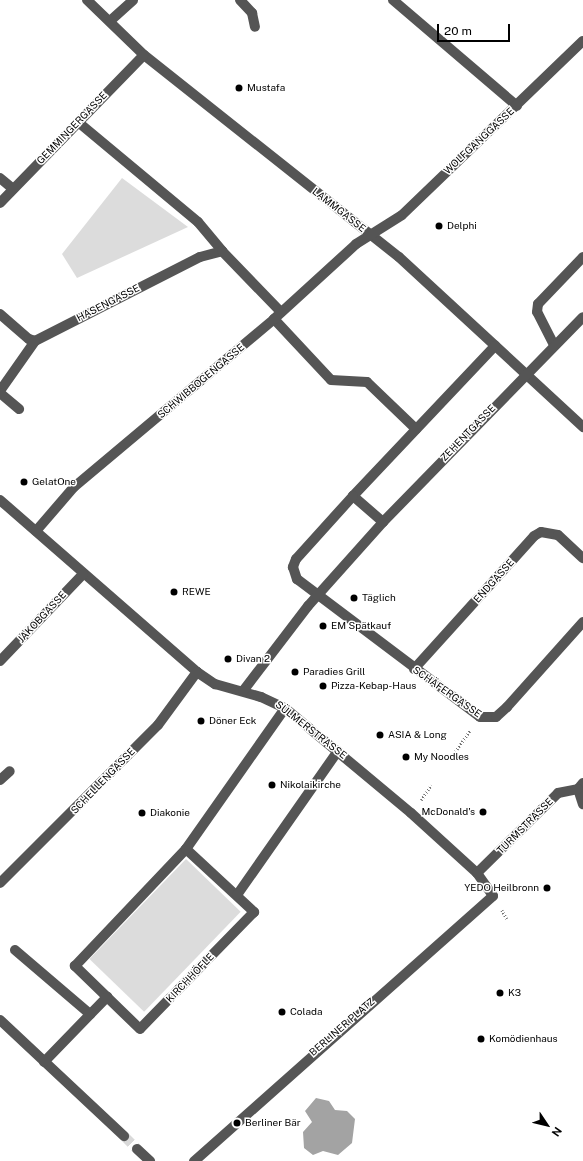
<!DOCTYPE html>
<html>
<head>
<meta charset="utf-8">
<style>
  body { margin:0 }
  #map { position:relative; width:583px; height:1161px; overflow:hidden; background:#fff; font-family:"Public Sans",sans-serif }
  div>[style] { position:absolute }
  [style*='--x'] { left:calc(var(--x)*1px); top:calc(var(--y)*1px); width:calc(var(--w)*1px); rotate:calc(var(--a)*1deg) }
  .green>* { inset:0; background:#dcdcdc; transform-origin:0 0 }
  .water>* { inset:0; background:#a3a3a3 }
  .minor-tunnel>* { height:10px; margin-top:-5px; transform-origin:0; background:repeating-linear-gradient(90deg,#d9d9d9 0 10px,transparent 0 15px) }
  .path>* { height:2.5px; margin-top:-1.25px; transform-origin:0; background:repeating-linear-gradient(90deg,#777 0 1px,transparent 0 3px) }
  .minor>* { height:10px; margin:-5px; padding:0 5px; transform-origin:5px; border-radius:5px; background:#555 }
  .dots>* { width:11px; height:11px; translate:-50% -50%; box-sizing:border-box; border:2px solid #fff; border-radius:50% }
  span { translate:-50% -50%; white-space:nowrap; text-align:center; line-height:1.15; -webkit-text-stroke:3px #fff; paint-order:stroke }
  .poi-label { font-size:10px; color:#000 }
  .left { translate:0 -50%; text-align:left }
  .right { translate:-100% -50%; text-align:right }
  .street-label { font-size:10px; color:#000 }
  .north { position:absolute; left:527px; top:1105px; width:40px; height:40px; -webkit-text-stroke:3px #fff; paint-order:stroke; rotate:125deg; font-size:11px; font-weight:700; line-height:16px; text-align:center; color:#000 }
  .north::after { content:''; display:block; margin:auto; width:14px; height:18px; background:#000; clip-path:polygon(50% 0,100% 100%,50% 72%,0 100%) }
  .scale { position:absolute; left:437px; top:24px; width:73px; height:18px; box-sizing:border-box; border:2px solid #000; border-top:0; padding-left:5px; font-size:12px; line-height:14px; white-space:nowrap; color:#000; -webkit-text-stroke:3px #fff; paint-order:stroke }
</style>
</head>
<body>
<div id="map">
  <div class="green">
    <div style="clip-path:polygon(122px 178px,188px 227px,77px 278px,62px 254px)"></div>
    <div style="left:186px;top:859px;width:76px;height:139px;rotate:44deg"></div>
  </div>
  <div class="water">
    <div style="clip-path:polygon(316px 1098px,329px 1101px,335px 1110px,347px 1111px,355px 1119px,352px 1143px,338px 1155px,323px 1151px,313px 1155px,304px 1148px,303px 1132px,312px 1122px,305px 1111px)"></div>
  </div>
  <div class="minor-tunnel">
    <div style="--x:124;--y:1136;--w:18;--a:45"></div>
  </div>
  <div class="path">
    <div style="--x:450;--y:759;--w:35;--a:-55"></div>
    <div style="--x:421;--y:800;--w:18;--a:-56"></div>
    <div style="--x:502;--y:910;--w:10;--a:61"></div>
  </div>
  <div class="minor">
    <div style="--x:87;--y:0;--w:79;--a:44"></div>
    <div style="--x:144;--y:55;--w:325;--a:38.4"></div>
    <div style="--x:399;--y:257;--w:251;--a:42.7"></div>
    <div style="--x:240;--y:0;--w:18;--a:47"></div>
    <div style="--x:252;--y:13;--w:14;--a:78"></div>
    <div style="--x:393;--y:0;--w:163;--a:40.5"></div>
    <div style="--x:110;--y:21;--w:31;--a:-42"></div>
    <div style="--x:78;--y:122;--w:156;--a:39.8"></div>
    <div style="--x:198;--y:222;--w:38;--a:50"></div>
    <div style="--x:0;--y:178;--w:17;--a:40"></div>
    <div style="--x:0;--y:203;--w:206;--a:-45.8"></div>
    <div style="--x:0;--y:314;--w:38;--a:41"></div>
    <div style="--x:29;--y:339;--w:6;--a:18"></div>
    <div style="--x:35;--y:341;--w:185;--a:-27"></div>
    <div style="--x:200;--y:257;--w:23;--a:-15"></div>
    <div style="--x:222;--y:251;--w:85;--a:46"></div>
    <div style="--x:274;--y:319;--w:83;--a:46.9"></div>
    <div style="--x:331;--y:380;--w:36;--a:3"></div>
    <div style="--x:367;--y:382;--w:68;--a:43.8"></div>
    <div style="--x:554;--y:345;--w:37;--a:-117"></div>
    <div style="--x:537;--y:312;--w:8;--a:-83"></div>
    <div style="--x:538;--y:304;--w:65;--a:-46.2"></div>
    <div style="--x:0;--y:391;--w:61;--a:-55"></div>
    <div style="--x:0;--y:393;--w:25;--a:40"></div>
    <div style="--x:353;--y:496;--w:207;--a:-46.6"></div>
    <div style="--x:0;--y:500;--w:262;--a:41.1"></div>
    <div style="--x:197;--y:672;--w:22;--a:34"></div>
    <div style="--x:215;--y:684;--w:48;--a:15.8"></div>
    <div style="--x:261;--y:697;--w:26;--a:25"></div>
    <div style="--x:285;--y:708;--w:164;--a:39.8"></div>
    <div style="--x:411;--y:813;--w:89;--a:42.3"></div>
    <div style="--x:477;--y:873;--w:28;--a:55"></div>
    <div style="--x:493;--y:896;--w:400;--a:138.4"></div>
    <div style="--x:383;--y:522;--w:40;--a:-139"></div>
    <div style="--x:353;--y:496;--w:85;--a:132.1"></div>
    <div style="--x:296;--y:559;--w:9;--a:111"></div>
    <div style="--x:293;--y:567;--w:13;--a:72"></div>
    <div style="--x:297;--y:579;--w:229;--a:37"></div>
    <div style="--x:480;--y:717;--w:16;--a:0"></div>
    <div style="--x:496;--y:717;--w:15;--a:-42"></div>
    <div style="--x:507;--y:707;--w:114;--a:-48.2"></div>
    <div style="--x:36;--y:531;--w:58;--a:-49.2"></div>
    <div style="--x:74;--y:487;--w:261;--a:-40"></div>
    <div style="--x:274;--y:319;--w:111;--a:-42.4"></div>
    <div style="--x:356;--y:244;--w:54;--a:-32.2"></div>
    <div style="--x:402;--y:215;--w:251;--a:-43.9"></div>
    <div style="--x:0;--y:661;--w:120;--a:-46.3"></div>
    <div style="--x:414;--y:669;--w:179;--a:-47.9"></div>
    <div style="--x:534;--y:536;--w:8;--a:-30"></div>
    <div style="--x:541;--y:532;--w:17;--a:10"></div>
    <div style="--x:558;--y:535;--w:34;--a:43"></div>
    <div style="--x:243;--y:691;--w:107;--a:-52.6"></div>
    <div style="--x:308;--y:606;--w:113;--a:-48.2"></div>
    <div style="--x:383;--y:522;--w:286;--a:-45.7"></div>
    <div style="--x:0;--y:780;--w:13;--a:-42"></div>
    <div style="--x:583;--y:783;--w:8;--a:130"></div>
    <div style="--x:578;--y:789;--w:16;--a:72"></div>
    <div style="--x:186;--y:849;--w:93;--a:42.8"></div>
    <div style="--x:254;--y:912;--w:163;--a:134.3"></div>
    <div style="--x:140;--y:1029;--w:91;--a:-135.9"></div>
    <div style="--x:75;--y:966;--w:161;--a:-46.5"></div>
    <div style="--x:186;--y:849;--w:172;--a:-54.9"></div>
    <div style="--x:477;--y:873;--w:114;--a:-44.6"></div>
    <div style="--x:558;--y:793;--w:20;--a:-11"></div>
    <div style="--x:0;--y:883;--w:223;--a:-45"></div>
    <div style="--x:158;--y:725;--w:66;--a:-53.7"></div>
    <div style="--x:237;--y:895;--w:176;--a:-55"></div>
    <div style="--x:15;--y:950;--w:99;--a:40.5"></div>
    <div style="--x:0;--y:1020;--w:170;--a:43.1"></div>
    <div style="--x:44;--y:1062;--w:91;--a:-45.9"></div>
    <div style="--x:137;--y:1149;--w:18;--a:43"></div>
  </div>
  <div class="dots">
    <div style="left:239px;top:88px;background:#000"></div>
    <div style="left:439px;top:226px;background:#000"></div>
    <div style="left:24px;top:482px;background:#000"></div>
    <div style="left:174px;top:592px;background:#000"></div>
    <div style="left:354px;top:598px;background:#000"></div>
    <div style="left:323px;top:626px;background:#000"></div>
    <div style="left:228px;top:659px;background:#000"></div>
    <div style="left:295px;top:672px;background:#000"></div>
    <div style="left:323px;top:686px;background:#000"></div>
    <div style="left:201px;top:721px;background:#000"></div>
    <div style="left:380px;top:735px;background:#000"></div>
    <div style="left:406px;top:757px;background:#000"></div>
    <div style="left:272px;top:785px;background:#000"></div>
    <div style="left:483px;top:812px;background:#000"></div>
    <div style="left:142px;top:813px;background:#000"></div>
    <div style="left:547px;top:888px;background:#000"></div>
    <div style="left:500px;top:993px;background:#000"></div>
    <div style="left:282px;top:1012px;background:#000"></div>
    <div style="left:481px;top:1039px;background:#000"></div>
    <div style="left:237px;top:1123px;background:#000"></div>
  </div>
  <div class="poi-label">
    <span class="left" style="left:247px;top:88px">Mustafa</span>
    <span class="left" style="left:447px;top:226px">Delphi</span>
    <span class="left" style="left:32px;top:482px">GelatOne</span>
    <span class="left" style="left:182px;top:592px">REWE</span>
    <span class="left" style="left:362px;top:598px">Täglich</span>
    <span class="left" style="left:331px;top:626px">EM Spätkauf</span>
    <span class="left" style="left:236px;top:659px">Divan 2</span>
    <span class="left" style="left:303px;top:672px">Paradies Grill</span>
    <span class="left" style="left:331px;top:686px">Pizza-Kebap-Haus</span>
    <span class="left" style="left:209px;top:721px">Döner Eck</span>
    <span class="left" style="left:388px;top:735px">ASIA &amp; Long</span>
    <span class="left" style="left:414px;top:757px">My Noodles</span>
    <span class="left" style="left:280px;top:785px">Nikolaikirche</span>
    <span class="right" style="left:475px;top:812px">McDonald's</span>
    <span class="left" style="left:150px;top:813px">Diakonie</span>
    <span class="right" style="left:539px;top:888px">YEDO Heilbronn</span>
    <span class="left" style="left:508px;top:993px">K3</span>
    <span class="left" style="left:290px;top:1012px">Colada</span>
    <span class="left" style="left:489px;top:1039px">Komödienhaus</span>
    <span class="left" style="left:245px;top:1123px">Berliner Bär</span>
  </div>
  <div class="street-label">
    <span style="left:72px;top:128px;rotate:-46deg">GEMMINGERGASSE</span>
    <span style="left:479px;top:141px;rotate:-43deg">WOLFGANGGASSE</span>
    <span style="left:339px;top:210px;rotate:38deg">LAMMGASSE</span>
    <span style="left:108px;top:303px;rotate:-27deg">HASENGASSE</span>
    <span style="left:201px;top:381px;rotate:-40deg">SCHWIBBOGENGASSE</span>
    <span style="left:468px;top:433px;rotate:-46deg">ZEHENTGASSE</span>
    <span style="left:494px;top:581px;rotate:-48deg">ENDGASSE</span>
    <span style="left:42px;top:617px;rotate:-47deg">JAKOBGASSE</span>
    <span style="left:447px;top:692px;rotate:35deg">SCHÄFERGASSE</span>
    <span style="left:311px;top:730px;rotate:38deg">SÜLMERSTRASSE</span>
    <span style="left:103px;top:781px;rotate:-46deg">SCHELLENGASSE</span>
    <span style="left:525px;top:826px;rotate:-45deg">TURMSTRASSE</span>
    <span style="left:190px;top:978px;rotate:-46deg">KIRCHHÖFLE</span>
    <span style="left:342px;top:1027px;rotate:-41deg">BERLINER PLATZ</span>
  </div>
  <div class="north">N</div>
  <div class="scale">20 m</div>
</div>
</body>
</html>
